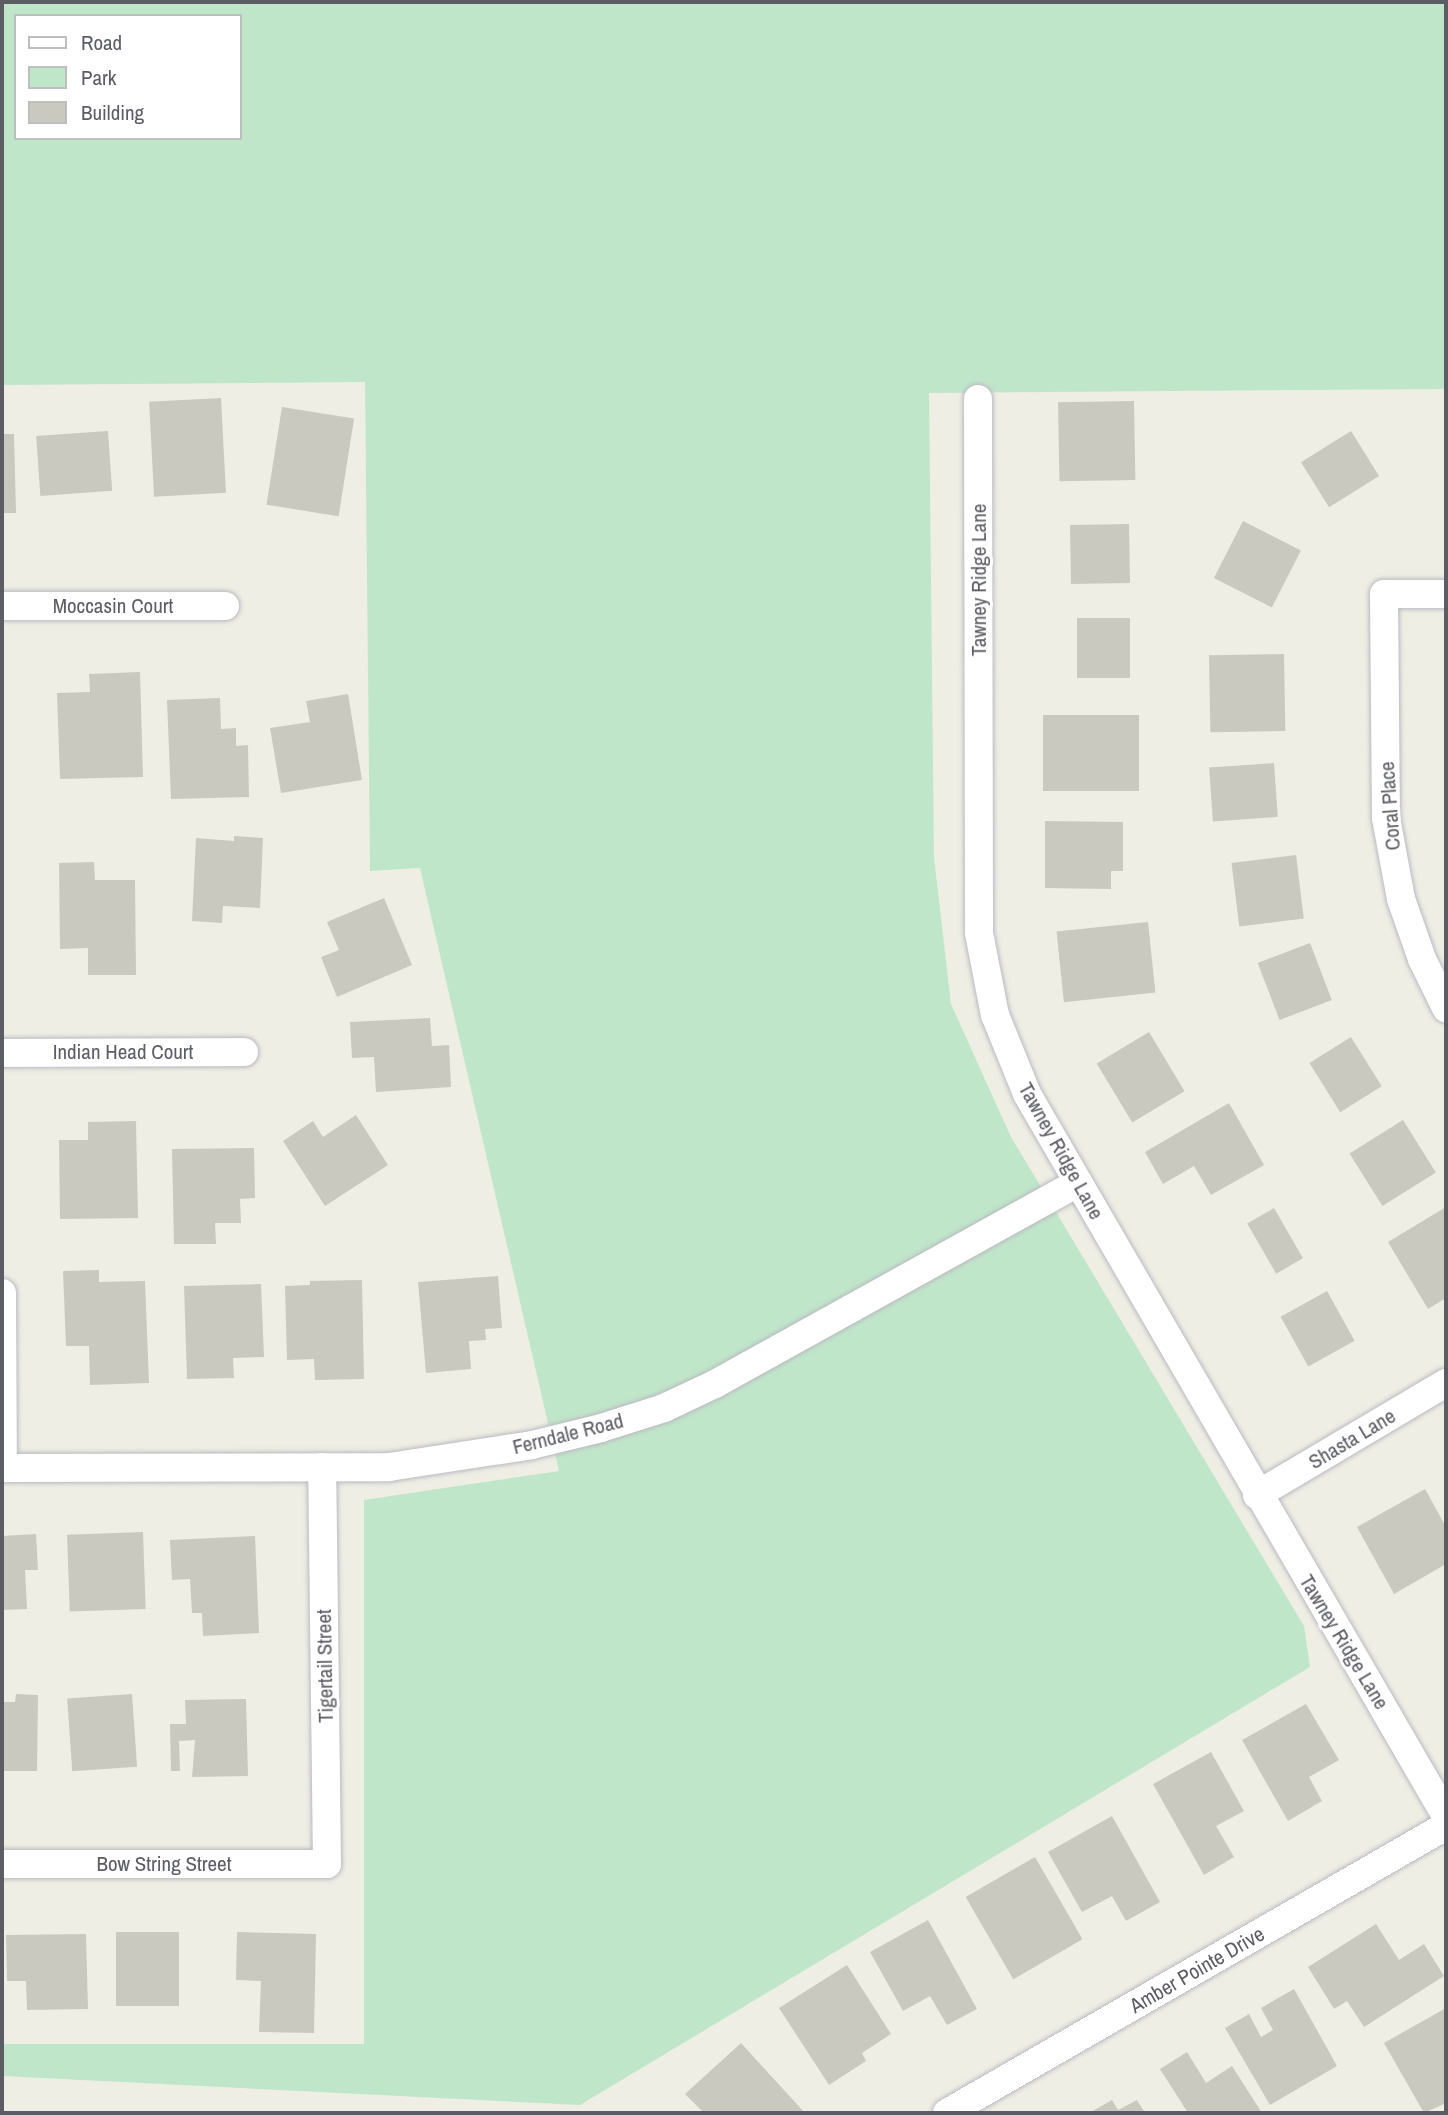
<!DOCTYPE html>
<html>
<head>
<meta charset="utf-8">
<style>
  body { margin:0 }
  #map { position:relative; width:1448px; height:2115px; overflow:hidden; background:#eeeee4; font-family:"Archivo Narrow",sans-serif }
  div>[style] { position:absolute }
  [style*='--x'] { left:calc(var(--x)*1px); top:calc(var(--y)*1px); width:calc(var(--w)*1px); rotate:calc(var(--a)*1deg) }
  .green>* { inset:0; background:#c0e6ca }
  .building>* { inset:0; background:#c9c9c0; transform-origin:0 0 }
  .roads { filter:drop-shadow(0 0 2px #b9bac0) drop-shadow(0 0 2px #b9bac0) }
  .street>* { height:28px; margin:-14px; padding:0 14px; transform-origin:14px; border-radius:14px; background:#fff }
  span { translate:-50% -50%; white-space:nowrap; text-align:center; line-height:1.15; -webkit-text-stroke:6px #fff; paint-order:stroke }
  .street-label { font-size:21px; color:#5c5d64 }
  .frame { position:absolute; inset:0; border:4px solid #5c5d64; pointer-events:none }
  .legend { position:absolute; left:14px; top:14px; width:228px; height:126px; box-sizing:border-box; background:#fff; border:2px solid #bebec1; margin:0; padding:9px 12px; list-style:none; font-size:21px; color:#5c5d64 }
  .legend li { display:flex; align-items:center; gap:14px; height:35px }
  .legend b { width:35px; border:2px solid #bebec1 }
</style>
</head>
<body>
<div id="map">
  <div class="green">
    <div style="clip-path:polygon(evenodd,2px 2px,1446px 2px,1446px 389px,929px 393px,934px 857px,951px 1004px,1011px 1137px,1304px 1626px,1310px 1667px,580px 2105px,2px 2076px,2px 2044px,364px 2044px,364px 1500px,559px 1471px,420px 868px,370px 871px,365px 382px,2px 385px,2px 2px,16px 16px,240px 16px,240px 138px,16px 138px,16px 16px)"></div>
  </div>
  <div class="building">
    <div style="left:221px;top:398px;width:95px;height:72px;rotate:87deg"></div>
    <div style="left:1134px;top:401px;width:79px;height:76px;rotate:89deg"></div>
    <div style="left:282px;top:407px;width:73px;height:99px;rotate:9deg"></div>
    <div style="left:108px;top:431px;width:60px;height:72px;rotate:86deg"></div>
    <div style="left:1351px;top:431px;width:53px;height:59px;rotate:58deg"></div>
    <div style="clip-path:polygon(2px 434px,14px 434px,16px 513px,2px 513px)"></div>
    <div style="left:1243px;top:521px;width:65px;height:64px;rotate:27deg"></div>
    <div style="left:1129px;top:524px;width:59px;height:59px;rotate:89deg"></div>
    <div style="left:1130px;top:618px;width:60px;height:53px;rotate:90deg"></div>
    <div style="left:1284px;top:654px;width:77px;height:75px;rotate:89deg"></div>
    <div style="clip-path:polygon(140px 672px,143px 777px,60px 779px,57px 693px,90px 692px,89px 674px)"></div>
    <div style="clip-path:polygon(348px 694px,362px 780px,281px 793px,270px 728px,310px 722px,306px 701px)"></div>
    <div style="clip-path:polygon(220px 698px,221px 729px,236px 728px,236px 746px,248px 745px,249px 797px,171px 799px,167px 700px)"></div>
    <div style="left:1043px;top:715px;width:96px;height:76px"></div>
    <div style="left:1274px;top:763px;width:54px;height:65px;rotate:86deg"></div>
    <div style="clip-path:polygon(1045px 821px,1123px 822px,1123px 871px,1111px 871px,1111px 889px,1045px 888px)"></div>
    <div style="clip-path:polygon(234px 836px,263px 838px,260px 908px,223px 906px,222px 923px,192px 921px,196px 838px,234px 841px)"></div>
    <div style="left:1296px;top:855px;width:64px;height:65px;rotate:83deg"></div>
    <div style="clip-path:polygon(94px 862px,95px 880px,135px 880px,136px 975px,88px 975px,88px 948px,60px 949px,59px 863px)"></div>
    <div style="clip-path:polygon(384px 898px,412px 965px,337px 997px,321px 957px,339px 950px,327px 922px)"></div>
    <div style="left:1148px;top:922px;width:71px;height:92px;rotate:84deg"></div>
    <div style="left:1310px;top:943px;width:61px;height:56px;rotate:69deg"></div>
    <div style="clip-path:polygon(430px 1018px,432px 1046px,449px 1045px,451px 1087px,376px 1092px,374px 1057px,352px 1058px,350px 1022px)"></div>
    <div style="left:1149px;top:1032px;width:69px;height:61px;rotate:59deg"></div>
    <div style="left:1351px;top:1037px;width:58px;height:49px;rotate:58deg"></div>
    <div style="clip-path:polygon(1229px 1103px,1264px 1165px,1211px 1195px,1194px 1166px,1163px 1184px,1145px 1152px)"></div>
    <div style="clip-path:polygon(356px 1115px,388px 1165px,325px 1206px,283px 1141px,313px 1121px,323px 1137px)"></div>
    <div style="left:1403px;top:1120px;width:62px;height:63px;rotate:58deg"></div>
    <div style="clip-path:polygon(136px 1121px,138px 1218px,60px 1219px,59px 1140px,88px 1140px,88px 1122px)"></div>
    <div style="clip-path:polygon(254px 1148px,255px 1198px,240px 1199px,241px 1223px,215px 1223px,216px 1244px,174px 1244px,172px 1149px)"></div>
    <div style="clip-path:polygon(1446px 1207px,1446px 1298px,1428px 1309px,1388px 1242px)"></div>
    <div style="left:1274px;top:1208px;width:58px;height:31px;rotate:60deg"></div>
    <div style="clip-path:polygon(99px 1270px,99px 1282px,145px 1281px,149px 1383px,90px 1385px,89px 1346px,66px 1346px,63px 1271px)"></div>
    <div style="clip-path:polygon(498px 1276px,502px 1328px,485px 1329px,486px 1340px,469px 1341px,471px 1369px,426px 1373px,418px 1282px)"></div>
    <div style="clip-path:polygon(362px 1280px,364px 1379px,315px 1380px,314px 1359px,287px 1360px,285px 1286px,310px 1285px,310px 1281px)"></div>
    <div style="clip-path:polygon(261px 1284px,264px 1357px,233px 1358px,234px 1378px,187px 1379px,184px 1286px)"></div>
    <div style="left:1327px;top:1291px;width:57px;height:53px;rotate:61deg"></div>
    <div style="clip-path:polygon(1425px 1489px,1446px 1527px,1446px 1564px,1394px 1594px,1357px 1527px)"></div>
    <div style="left:143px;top:1532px;width:77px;height:76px;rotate:88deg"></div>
    <div style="clip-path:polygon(36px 1534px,38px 1570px,25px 1570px,27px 1609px,2px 1610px,2px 1536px)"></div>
    <div style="clip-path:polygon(255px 1536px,259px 1633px,203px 1636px,202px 1613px,192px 1613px,190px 1579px,172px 1580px,170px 1540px)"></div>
    <div style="clip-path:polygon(16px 1694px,38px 1695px,37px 1771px,2px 1771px,2px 1702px,15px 1702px)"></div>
    <div style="left:132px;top:1694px;width:73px;height:65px;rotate:86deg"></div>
    <div style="clip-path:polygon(246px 1699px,248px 1776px,192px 1777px,195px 1740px,179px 1741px,180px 1771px,171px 1771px,170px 1724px,186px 1724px,185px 1700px)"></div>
    <div style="clip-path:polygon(1306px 1704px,1339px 1760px,1309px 1777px,1322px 1801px,1288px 1821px,1242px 1740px)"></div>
    <div style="clip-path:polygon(1211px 1752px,1244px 1811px,1216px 1826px,1234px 1857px,1204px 1875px,1153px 1784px)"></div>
    <div style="clip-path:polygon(1112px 1816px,1160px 1902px,1126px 1921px,1112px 1896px,1082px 1912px,1048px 1852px)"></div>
    <div style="left:1035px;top:1857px;width:95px;height:80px;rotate:60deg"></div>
    <div style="clip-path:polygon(928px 1920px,977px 2009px,947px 2025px,930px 1996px,903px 2011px,870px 1952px)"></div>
    <div style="clip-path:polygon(1376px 1924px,1399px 1960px,1424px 1944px,1444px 1976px,1364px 2027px,1347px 2001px,1334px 2009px,1308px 1967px)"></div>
    <div style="left:116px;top:1932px;width:63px;height:74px"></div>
    <div style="clip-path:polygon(237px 1932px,316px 1934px,314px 2033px,259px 2032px,261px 1981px,236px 1980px)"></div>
    <div style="clip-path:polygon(86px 1934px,88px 2009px,27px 2010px,26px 1981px,7px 1981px,6px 1935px)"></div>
    <div style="clip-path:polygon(847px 1965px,891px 2034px,862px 2053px,866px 2061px,829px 2085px,779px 2008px)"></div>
    <div style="clip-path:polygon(1294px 1989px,1337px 2066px,1270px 2105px,1225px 2028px,1249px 2014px,1261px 2037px,1273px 2030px,1261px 2008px)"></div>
    <div style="clip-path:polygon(1446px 2008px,1446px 2103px,1424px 2113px,1384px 2043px)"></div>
    <div style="clip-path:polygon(741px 2043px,805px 2113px,704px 2113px,685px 2094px)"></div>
    <div style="clip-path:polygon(1187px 2052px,1206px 2083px,1232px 2066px,1262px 2113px,1188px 2113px,1160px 2069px)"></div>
    <div style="clip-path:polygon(1112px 2100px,1118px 2110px,1137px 2100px,1145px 2113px,1089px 2113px)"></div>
  </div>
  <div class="roads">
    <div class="street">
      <div style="--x:978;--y:399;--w:534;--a:89.89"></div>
      <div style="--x:979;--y:933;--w:84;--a:79"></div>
      <div style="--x:995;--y:1015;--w:85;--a:67.9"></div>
      <div style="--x:1027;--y:1094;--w:835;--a:59.87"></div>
      <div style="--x:1446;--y:594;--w:62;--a:180"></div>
      <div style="--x:1384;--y:594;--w:224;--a:89.5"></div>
      <div style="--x:1386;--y:818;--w:82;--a:79.5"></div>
      <div style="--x:1401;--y:899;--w:64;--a:70.7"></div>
      <div style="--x:1422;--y:959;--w:55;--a:63.9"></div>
      <div style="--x:2;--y:606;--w:223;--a:0"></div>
      <div style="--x:2;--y:1053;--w:242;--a:-0.2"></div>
      <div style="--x:2;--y:1293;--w:175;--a:89.7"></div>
      <div style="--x:2;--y:1468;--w:387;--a:-0.1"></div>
      <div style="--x:389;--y:1467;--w:145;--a:-8.7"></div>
      <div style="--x:532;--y:1445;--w:71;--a:-13.8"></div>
      <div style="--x:601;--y:1428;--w:66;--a:-17.6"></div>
      <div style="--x:664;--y:1408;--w:56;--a:-25.2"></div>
      <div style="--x:715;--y:1384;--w:414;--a:-29"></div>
      <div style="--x:1257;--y:1495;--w:220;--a:-30.7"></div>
      <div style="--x:2;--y:1864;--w:325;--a:0"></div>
      <div style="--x:327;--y:1864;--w:397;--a:-90.7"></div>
      <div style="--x:947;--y:2113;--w:576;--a:-29.91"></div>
    </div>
  </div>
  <div class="street-label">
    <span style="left:979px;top:580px;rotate:-90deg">Tawney Ridge Lane</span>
    <span style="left:113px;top:606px">Moccasin Court</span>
    <span style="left:1390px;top:806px;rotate:-94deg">Coral Place</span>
    <span style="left:123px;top:1052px">Indian Head Court</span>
    <span style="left:1061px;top:1151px;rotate:61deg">Tawney Ridge Lane</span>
    <span style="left:568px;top:1434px;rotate:-14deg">Ferndale Road</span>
    <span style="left:1352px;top:1439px;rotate:-31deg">Shasta Lane</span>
    <span style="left:1344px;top:1642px;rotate:59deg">Tawney Ridge Lane</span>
    <span style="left:325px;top:1666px;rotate:-91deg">Tigertail Street</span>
    <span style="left:164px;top:1864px">Bow String Street</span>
    <span style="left:1197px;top:1970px;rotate:-30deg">Amber Pointe Drive</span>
  </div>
  <div class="frame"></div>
  <ul class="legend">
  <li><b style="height:9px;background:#fff"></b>Road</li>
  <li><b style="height:19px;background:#c0e6ca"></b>Park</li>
  <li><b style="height:19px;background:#c9c9c0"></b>Building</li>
  </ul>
</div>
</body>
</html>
